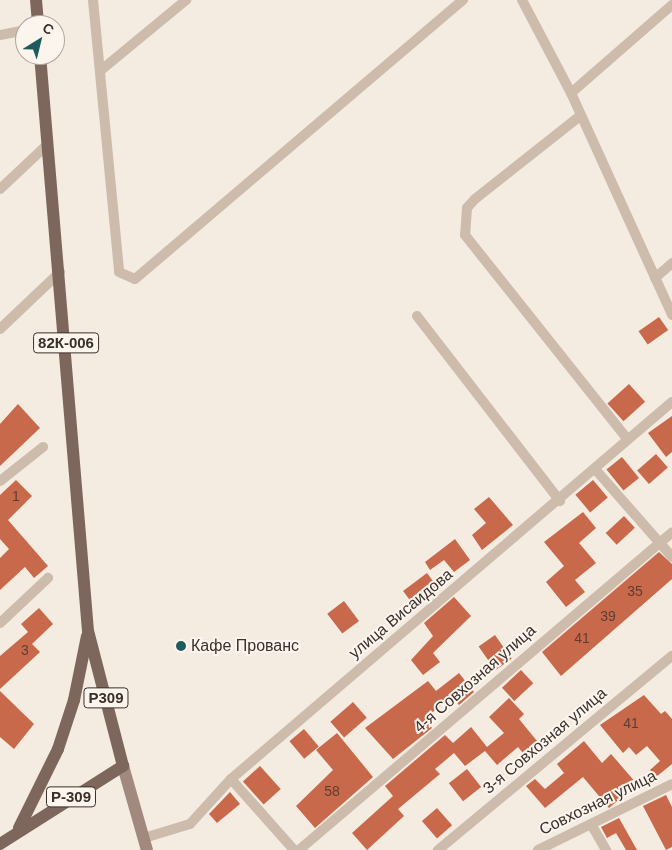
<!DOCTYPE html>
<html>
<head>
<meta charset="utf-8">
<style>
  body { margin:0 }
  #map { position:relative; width:672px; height:850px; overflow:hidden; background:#f4ebe1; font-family:Helvetica,sans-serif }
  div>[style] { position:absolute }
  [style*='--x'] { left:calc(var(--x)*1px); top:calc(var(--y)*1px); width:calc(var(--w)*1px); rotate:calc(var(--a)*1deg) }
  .building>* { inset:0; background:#c8694b; transform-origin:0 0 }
  .street>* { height:10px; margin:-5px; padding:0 5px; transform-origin:5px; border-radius:5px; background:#cdbbac }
  .secondary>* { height:12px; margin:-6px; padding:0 6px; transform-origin:6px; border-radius:6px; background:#a18a7d }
  .primary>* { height:12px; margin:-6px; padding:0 6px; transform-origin:6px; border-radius:6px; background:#7d675c }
  .dots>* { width:14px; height:14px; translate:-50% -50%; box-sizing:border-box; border:2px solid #fbf5ee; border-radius:50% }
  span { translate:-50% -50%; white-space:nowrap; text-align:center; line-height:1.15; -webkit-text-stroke:4px #fbf5ee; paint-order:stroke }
  .number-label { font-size:14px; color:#5e3e33 }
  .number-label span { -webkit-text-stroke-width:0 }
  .shield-label span { padding:1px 4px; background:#fbf5ee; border:1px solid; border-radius:4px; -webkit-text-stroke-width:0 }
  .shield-label { font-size:15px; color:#3b302b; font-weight:700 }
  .street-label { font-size:16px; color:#3b302b }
  .poi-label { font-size:16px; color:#3b302b }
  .left { translate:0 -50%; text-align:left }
  .north { position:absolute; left:15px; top:15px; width:50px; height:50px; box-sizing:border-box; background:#fbf5ee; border:1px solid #aea6a0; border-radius:50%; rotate:36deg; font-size:14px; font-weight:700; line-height:20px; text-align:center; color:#3b302b }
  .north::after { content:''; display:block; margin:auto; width:18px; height:22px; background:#1f5a5e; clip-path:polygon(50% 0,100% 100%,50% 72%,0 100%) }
</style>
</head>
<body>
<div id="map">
  <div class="building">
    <div style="left:659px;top:317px;width:16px;height:25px;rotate:55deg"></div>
    <div style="left:629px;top:384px;width:24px;height:29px;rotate:48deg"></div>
    <div style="clip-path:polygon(18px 404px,40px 428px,0 466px,0 424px)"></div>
    <div style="clip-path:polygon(672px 416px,672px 452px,666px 457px,648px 433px)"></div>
    <div style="left:656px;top:454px;width:18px;height:25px;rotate:49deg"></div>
    <div style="left:622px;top:457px;width:27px;height:20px;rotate:51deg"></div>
    <div style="clip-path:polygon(16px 480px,32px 496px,8px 520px,48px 566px,34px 578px,25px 567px,0 590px,0 558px,9px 549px,0 539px,0 495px)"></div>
    <div style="left:593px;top:480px;width:23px;height:23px;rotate:50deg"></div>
    <div style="clip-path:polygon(489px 497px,513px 525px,482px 550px,472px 535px,486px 523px,474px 509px)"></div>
    <div style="clip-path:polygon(583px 512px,596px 528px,579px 543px,596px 563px,575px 580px,585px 592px,566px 607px,546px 582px,564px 566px,544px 542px)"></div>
    <div style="left:624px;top:516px;width:16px;height:25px;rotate:47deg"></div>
    <div style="clip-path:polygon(455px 539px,470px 560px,454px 572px,444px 560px,430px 570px,425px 562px)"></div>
    <div style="clip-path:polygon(659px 552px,672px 564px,672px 579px,561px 676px,542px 652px)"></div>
    <div style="left:427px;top:573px;width:20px;height:30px;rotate:53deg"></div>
    <div style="clip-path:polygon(454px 597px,471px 616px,433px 653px,440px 662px,423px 675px,411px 660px,433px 636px,424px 623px)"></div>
    <div style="left:344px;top:601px;width:25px;height:21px;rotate:53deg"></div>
    <div style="clip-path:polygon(39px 608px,53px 624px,32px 644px,40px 652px,0 689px,0 656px,28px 632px,21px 624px)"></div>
    <div style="left:495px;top:635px;width:29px;height:20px;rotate:55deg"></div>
    <div style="left:521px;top:670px;width:18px;height:26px;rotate:47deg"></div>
    <div style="clip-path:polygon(459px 673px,474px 692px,459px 705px,451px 696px,425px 719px,432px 728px,393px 759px,365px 728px,428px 681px,436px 691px)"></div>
    <div style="clip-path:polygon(0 691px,34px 724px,14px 749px,0 737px)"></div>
    <div style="clip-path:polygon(644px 695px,661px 714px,665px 711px,672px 719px,672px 764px,656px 777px,650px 770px,660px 761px,647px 746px,636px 755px,629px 747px,623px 753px,600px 725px)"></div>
    <div style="clip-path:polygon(509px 698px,524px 714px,519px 719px,537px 741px,523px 753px,518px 747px,497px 765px,485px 751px,465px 766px,454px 753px,435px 769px,440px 774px,398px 809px,404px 816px,367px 850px,352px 833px,393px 796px,385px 786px,445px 735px,453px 743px,471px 727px,487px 747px,504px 733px,489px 717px)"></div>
    <div style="left:353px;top:702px;width:21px;height:30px;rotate:49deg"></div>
    <div style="left:304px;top:729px;width:23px;height:19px;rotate:50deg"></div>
    <div style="clip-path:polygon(337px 733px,373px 777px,315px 828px,296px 806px,333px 770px,316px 750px)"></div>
    <div style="clip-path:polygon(584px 741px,602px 763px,611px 754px,637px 784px,609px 808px,583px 777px,545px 808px,526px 786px,535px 779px,545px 789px,564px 773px,557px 764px)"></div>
    <div style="left:260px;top:766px;width:31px;height:23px;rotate:48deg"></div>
    <div style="left:467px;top:769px;width:23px;height:23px;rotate:52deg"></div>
    <div style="clip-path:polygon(230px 792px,240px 804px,217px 823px,209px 814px)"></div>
    <div style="clip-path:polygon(666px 795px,672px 807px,672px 847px,666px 850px,643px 806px)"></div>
    <div style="left:437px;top:808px;width:23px;height:20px;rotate:49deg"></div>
    <div style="clip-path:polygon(619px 818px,637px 850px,626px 850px,616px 833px,607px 838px,601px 827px)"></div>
  </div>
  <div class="street">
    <div style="--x:93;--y:0;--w:273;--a:84.5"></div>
    <div style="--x:119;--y:272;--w:17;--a:24"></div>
    <div style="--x:135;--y:279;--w:431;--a:-40.4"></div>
    <div style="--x:522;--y:0;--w:105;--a:62.2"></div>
    <div style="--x:571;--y:93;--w:244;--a:65.5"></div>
    <div style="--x:0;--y:35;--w:25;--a:-11"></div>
    <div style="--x:100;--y:71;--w:112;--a:-39.5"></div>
    <div style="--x:571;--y:93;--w:134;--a:-41.1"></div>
    <div style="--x:580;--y:116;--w:134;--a:141.7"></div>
    <div style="--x:475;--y:199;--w:12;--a:132"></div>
    <div style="--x:467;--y:208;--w:27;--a:94"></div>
    <div style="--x:465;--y:235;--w:260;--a:51.5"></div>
    <div style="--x:0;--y:189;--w:66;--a:-43.2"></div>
    <div style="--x:655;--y:278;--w:23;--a:-41"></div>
    <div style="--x:417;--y:316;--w:234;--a:52.3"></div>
    <div style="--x:0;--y:329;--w:83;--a:-43.5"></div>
    <div style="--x:595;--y:469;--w:117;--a:48.8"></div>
    <div style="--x:0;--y:481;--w:55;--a:-38.3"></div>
    <div style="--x:0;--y:623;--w:66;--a:-43.2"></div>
    <div style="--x:231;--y:779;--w:95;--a:48.4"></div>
    <div style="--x:591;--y:824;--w:30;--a:60"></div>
    <div style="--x:144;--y:838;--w:48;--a:-16.9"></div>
    <div style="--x:190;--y:824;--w:61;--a:-47.7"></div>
    <div style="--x:231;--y:779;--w:580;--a:-40.53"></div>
    <div style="--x:299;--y:850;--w:490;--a:-40.4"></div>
    <div style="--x:438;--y:850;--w:304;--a:-39.7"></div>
    <div style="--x:538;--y:850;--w:149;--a:-26.2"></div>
  </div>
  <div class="secondary">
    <div style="--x:123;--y:766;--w:87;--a:74.1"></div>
  </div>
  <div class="primary">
    <div style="--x:36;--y:0;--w:25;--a:85"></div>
    <div style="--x:19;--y:828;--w:88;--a:-63.7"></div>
    <div style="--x:58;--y:749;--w:52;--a:-71.9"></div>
    <div style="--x:74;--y:700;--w:65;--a:-78.5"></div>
    <div style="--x:0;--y:844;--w:146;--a:-32.4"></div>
    <div style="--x:123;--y:766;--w:139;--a:-104.5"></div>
    <div style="--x:88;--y:631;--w:578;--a:-94.76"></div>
  </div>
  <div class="dots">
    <div style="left:181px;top:646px;background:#1f5a5e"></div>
  </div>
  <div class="number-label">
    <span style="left:16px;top:496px">1</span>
    <span style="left:635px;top:591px">35</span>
    <span style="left:608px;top:616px">39</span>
    <span style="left:582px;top:638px">41</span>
    <span style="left:25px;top:650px">3</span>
    <span style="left:631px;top:723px">41</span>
    <span style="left:332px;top:791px">58</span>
  </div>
  <div class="shield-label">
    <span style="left:66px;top:343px">82К-006</span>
    <span style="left:106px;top:698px">Р309</span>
    <span style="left:71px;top:797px">Р-309</span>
  </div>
  <div class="street-label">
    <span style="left:401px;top:614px;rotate:-40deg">улица Висаидова</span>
    <span style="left:475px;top:679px;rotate:-41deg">4-я Совхозная улица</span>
    <span style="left:545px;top:741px;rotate:-40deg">3-я Совхозная улица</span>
    <span style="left:598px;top:803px;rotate:-26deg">Совхозная улица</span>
  </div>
  <div class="poi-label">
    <span class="left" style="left:191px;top:646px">Кафе Прованс</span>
  </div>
  <div class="north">С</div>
</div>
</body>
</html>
